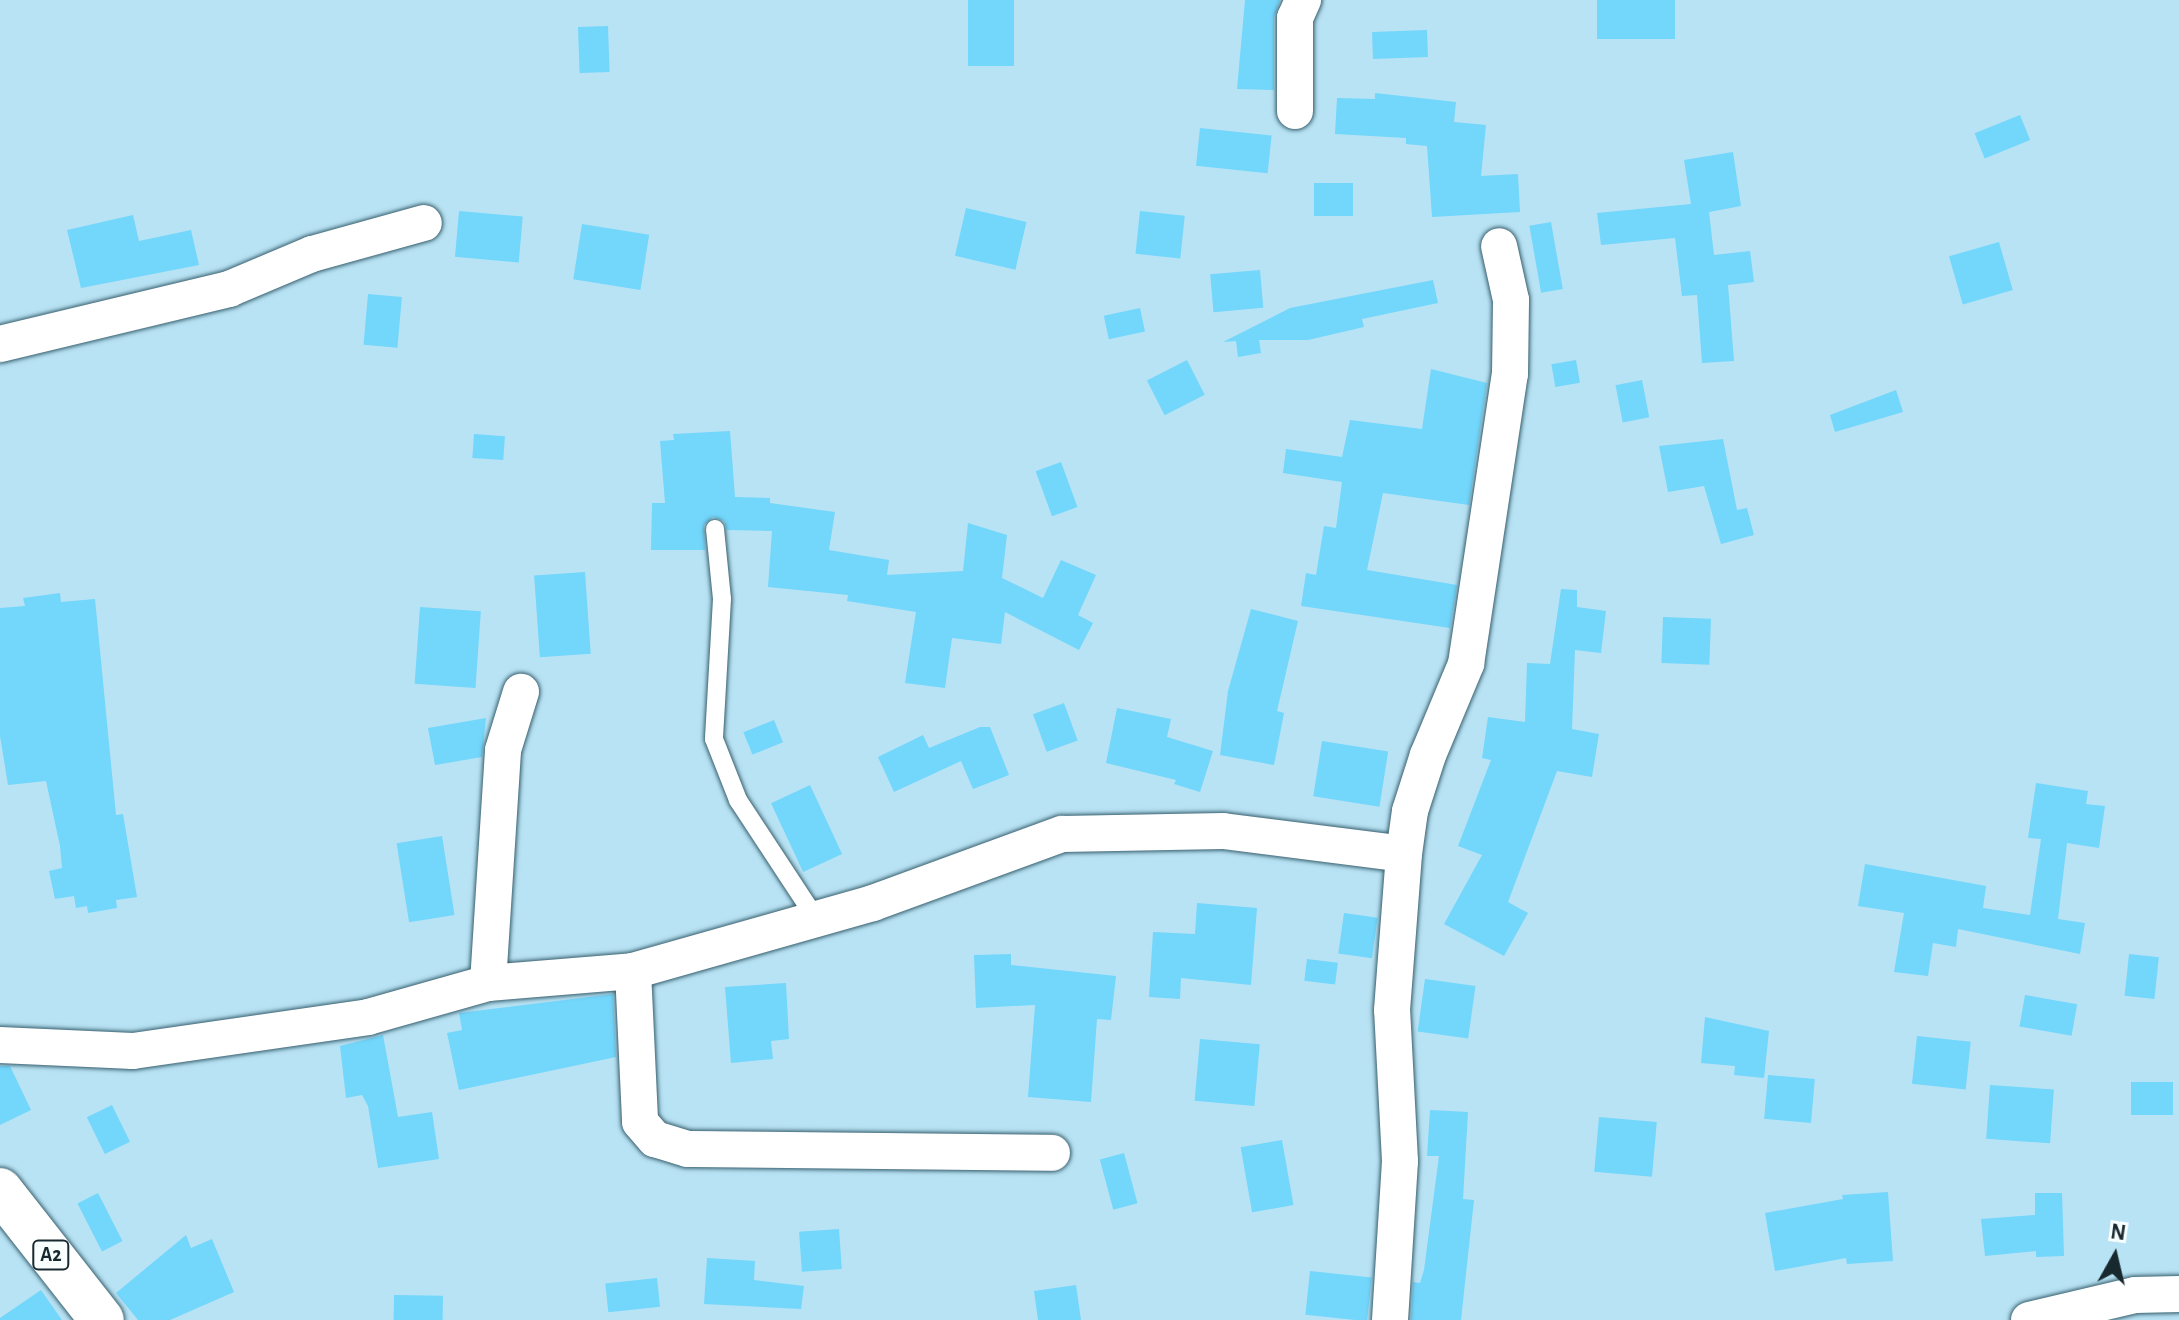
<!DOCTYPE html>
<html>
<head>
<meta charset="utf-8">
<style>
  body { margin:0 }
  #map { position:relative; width:2179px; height:1320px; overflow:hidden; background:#b8e3f4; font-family:"Alegreya Sans",sans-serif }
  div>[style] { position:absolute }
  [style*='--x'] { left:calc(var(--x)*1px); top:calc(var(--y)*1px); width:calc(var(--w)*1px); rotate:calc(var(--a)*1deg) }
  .building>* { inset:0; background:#73d6fb; transform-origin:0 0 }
  .roads { filter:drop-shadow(0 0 2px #385f6e) drop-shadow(0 0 2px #385f6e) }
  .lane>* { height:18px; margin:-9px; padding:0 9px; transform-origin:9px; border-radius:9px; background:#fff }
  .street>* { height:36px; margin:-18px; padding:0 18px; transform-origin:18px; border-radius:18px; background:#fff }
  .highway>* { height:44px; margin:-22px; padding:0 22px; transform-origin:22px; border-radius:22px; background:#fff }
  span { translate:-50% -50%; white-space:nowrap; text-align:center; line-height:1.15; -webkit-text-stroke:6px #f8fdfe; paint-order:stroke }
  .shield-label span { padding:2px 6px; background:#f8fdfe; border:2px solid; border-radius:6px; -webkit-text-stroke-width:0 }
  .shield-label { font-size:20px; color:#17282e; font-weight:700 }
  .north { position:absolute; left:2075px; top:1216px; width:80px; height:80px; -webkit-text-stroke:6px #f8fdfe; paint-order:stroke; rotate:8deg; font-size:22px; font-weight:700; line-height:32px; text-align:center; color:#17282e }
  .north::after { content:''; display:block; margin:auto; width:28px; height:36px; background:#17282e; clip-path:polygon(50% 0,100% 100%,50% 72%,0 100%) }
</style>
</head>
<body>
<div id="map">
  <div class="building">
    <div style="left:968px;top:0;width:46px;height:66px"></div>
    <div style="clip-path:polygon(1245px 0,1280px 0,1274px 18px,1274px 90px,1237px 89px)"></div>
    <div style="left:1597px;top:0;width:78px;height:39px"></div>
    <div style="left:608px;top:26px;width:46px;height:30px;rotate:88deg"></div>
    <div style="left:1427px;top:30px;width:27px;height:55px;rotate:88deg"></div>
    <div style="clip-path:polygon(1375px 93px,1456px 102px,1454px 122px,1486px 125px,1481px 176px,1518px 174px,1520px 212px,1432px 217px,1427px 146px,1406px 144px,1406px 138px,1335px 134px,1337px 98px,1375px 99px)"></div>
    <div style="left:2020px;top:115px;width:27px;height:49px;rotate:68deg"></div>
    <div style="left:1200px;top:128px;width:72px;height:38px;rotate:6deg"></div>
    <div style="clip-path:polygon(1733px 152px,1741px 206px,1709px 212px,1714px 255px,1750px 251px,1754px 282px,1728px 285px,1734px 361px,1702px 363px,1697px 295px,1682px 296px,1675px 238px,1601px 245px,1597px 213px,1691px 204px,1684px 160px)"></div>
    <div style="left:1314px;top:183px;width:39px;height:33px"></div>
    <div style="left:966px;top:208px;width:62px;height:49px;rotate:13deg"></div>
    <div style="left:459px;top:211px;width:64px;height:46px;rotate:5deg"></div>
    <div style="left:1140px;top:211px;width:45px;height:43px;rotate:6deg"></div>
    <div style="clip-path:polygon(133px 215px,139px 241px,191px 230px,199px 265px,81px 288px,67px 230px)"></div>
    <div style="left:1551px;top:222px;width:68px;height:22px;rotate:80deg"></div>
    <div style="left:582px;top:224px;width:68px;height:56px;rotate:9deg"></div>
    <div style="left:1999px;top:242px;width:50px;height:52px;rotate:74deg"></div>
    <div style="left:1260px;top:270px;width:38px;height:50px;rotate:85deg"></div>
    <div style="clip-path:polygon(1433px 280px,1438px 303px,1362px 319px,1364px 327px,1308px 340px,1259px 340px,1261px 353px,1238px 357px,1236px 341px,1223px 342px,1290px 308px)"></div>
    <div style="left:368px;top:294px;width:34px;height:51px;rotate:5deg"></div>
    <div style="left:1140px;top:308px;width:24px;height:37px;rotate:78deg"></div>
    <div style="left:1187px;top:360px;width:39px;height:45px;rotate:63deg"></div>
    <div style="left:1576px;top:360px;width:23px;height:25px;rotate:80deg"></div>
    <div style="clip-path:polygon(1431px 369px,1487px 383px,1469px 505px,1383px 493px,1367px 570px,1457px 585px,1450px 628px,1301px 606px,1306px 573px,1316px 575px,1324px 526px,1336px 528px,1342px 482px,1283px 473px,1286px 449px,1342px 457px,1350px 420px,1422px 429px)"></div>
    <div style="left:1642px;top:380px;width:38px;height:27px;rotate:79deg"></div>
    <div style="clip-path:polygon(1896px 390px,1903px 412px,1835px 432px,1830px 415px)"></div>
    <div style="clip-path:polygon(730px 431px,735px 497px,770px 498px,770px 503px,835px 512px,829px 550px,889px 560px,887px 575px,963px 571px,968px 523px,1007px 535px,1002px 578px,1043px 598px,1061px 560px,1096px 575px,1078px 615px,1093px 623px,1079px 650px,1005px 612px,1001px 644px,952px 638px,945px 688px,905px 683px,916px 612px,847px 601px,848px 595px,768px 587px,772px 531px,727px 530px,724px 521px,713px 517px,704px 525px,705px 550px,651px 550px,652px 503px,665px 503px,660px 441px,674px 440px,673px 434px)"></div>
    <div style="left:474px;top:434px;width:31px;height:24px;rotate:4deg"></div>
    <div style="clip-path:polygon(1723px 439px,1737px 510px,1747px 508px,1754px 535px,1721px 544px,1704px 486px,1668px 492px,1659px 446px)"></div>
    <div style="left:1061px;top:462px;width:48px;height:27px;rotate:70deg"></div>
    <div style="left:585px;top:572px;width:82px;height:51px;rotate:86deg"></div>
    <div style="clip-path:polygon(1561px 589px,1577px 590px,1577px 607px,1606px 611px,1601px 653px,1575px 650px,1572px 729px,1599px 734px,1592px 777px,1557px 771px,1508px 902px,1528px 913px,1504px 956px,1444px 924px,1482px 855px,1458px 846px,1491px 760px,1482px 758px,1488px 717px,1525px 722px,1527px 663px,1550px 664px)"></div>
    <div style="clip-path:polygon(60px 593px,61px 602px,95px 599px,116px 815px,123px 814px,137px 897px,116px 900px,117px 908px,88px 913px,87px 906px,76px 908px,74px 896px,55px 899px,49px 871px,62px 868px,60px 846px,46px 781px,8px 785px,0 736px,0 608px,25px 606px,23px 598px)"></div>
    <div style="left:420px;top:607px;width:61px;height:77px;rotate:4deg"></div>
    <div style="clip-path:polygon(1251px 609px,1298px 621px,1277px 711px,1284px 713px,1274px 765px,1220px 755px,1228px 691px)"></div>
    <div style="left:1663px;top:617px;width:48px;height:46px;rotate:2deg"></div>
    <div style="left:1064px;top:703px;width:40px;height:33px;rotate:70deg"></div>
    <div style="clip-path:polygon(1117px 708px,1171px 719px,1167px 737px,1213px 751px,1200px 792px,1174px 784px,1176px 780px,1106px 763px)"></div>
    <div style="clip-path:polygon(486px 718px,482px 757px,435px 765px,428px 728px)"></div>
    <div style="left:774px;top:720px;width:24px;height:33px;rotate:68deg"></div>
    <div style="clip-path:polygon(980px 727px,990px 727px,1009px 775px,973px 789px,961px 761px,894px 792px,878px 757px,923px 735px,929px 748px)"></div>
    <div style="left:1322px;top:741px;width:67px;height:56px;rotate:9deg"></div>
    <div style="clip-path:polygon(2036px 783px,2088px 791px,2086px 804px,2105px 806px,2099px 848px,2067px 843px,2058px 919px,2085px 923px,2080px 954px,1958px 929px,1956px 947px,1933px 943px,1928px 976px,1894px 972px,1904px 913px,1858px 906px,1865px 864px,1986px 886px,1983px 908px,2030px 915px,2041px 839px,2028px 838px)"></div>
    <div style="left:810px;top:785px;width:76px;height:43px;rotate:65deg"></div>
    <div style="left:442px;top:836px;width:80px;height:46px;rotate:81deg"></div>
    <div style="clip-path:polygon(1197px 903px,1257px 908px,1251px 985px,1181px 978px,1180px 999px,1149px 997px,1153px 932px,1195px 934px)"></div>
    <div style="left:1344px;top:913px;width:34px;height:41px;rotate:8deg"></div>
    <div style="clip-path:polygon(1011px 954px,1011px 965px,1116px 976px,1111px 1020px,1097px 1019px,1091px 1102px,1028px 1097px,1035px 1005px,976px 1008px,974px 955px)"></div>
    <div style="left:2129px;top:954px;width:30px;height:42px;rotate:6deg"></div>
    <div style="left:1307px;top:959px;width:31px;height:22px;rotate:7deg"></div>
    <div style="left:1425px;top:979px;width:51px;height:53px;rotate:8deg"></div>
    <div style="clip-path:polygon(786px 983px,789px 1039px,771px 1041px,773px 1059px,731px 1063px,725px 987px)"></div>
    <div style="clip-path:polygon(613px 994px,616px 1057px,459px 1090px,447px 1033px,462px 1030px,459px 1013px)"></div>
    <div style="left:2025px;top:995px;width:53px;height:32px;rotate:10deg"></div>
    <div style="clip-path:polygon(1705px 1017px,1769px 1031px,1764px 1078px,1734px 1075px,1735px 1066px,1701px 1063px)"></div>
    <div style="clip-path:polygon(383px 1035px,398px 1117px,432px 1112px,439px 1159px,378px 1168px,368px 1106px,362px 1095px,346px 1098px,340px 1046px)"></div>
    <div style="left:1917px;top:1036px;width:54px;height:48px;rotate:6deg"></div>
    <div style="left:1200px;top:1039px;width:60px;height:62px;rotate:5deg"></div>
    <div style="clip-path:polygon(0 1066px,10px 1066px,31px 1110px,0 1125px)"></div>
    <div style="left:1768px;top:1075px;width:47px;height:44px;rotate:5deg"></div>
    <div style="left:2131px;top:1082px;width:42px;height:33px"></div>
    <div style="left:1990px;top:1085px;width:64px;height:54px;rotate:4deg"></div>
    <div style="left:112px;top:1105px;width:41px;height:28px;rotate:64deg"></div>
    <div style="clip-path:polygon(1430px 1110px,1468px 1112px,1463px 1199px,1474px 1200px,1461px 1320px,1411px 1320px,1413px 1282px,1420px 1283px,1424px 1270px,1439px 1156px,1427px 1156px)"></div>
    <div style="left:1599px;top:1117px;width:58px;height:55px;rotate:5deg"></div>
    <div style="left:1282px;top:1140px;width:66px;height:42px;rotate:80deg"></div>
    <div style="left:1124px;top:1153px;width:52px;height:25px;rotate:75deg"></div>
    <div style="clip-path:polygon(1888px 1192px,1893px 1261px,1847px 1264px,1846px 1258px,1775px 1271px,1765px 1213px,1843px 1199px,1842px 1195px)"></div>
    <div style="left:98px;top:1193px;width:54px;height:23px;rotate:63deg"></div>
    <div style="clip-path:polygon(2035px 1193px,2062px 1193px,2064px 1256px,2036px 1257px,2036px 1251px,1985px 1256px,1981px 1219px,2035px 1215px)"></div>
    <div style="left:839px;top:1229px;width:40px;height:40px;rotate:86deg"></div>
    <div style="clip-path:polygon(186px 1235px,191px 1248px,212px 1239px,234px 1292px,170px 1320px,138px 1320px,116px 1293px)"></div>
    <div style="clip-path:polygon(707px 1258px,755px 1261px,754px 1280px,804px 1286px,801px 1309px,704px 1304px)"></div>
    <div style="left:1310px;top:1271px;width:62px;height:44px;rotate:6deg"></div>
    <div style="left:657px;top:1278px;width:29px;height:52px;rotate:84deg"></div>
    <div style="clip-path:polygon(1076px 1285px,1081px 1320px,1038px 1320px,1034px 1291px)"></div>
    <div style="clip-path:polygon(41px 1290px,62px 1320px,0 1320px,0 1318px)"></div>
    <div style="left:394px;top:1295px;width:49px;height:25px;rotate:1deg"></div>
  </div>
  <div class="roads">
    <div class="lane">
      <div style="--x:715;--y:529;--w:70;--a:84.3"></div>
      <div style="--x:722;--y:599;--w:140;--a:93.3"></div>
      <div style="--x:714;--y:739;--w:66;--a:68.5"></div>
      <div style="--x:738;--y:800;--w:140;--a:56.7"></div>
    </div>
    <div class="street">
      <div style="--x:1295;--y:111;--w:93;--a:-90"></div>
      <div style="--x:1295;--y:18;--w:20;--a:-66"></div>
      <div style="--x:0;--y:344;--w:236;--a:-13.5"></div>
      <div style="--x:229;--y:289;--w:90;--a:-22.9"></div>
      <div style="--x:312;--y:254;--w:116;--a:-15.5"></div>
      <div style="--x:633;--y:971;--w:151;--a:87.3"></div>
      <div style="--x:640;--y:1122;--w:23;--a:49"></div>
      <div style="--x:655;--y:1139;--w:34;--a:17"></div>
      <div style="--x:688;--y:1149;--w:364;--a:0.6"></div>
      <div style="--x:488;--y:983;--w:233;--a:-86.3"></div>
      <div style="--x:503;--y:750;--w:61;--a:-72.8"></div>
      <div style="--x:0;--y:1045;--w:133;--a:2.6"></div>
      <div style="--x:133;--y:1051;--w:237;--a:-8.2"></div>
      <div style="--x:368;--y:1017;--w:125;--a:-15.8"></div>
      <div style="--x:488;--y:983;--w:145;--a:-4.7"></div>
      <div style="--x:633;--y:971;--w:249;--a:-15.8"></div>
      <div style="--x:873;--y:903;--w:201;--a:-20.1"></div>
      <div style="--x:1062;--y:834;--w:161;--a:-1.1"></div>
      <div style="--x:1223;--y:831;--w:182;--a:7.2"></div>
      <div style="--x:1390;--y:1320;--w:159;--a:-86.4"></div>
      <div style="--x:1400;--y:1161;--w:151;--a:-93"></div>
      <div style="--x:1392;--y:1010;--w:156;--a:-85.6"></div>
      <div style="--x:1404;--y:854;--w:43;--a:-82.1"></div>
      <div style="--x:1410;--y:811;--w:59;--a:-72.2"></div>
      <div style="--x:1428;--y:755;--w:99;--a:-67.3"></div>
      <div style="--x:1466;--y:664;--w:293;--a:-81.4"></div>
      <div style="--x:1510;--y:374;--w:74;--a:-89.2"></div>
      <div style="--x:1511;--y:300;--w:55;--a:-102.5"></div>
      <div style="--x:2029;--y:1320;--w:109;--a:-13.3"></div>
      <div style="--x:2135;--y:1295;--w:44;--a:-1.3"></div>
    </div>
    <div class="highway">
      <div style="--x:0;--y:1190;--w:165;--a:51.9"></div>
    </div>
  </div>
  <div class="shield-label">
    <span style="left:51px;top:1255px">A2</span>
  </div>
  <div class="north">N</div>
</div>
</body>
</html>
